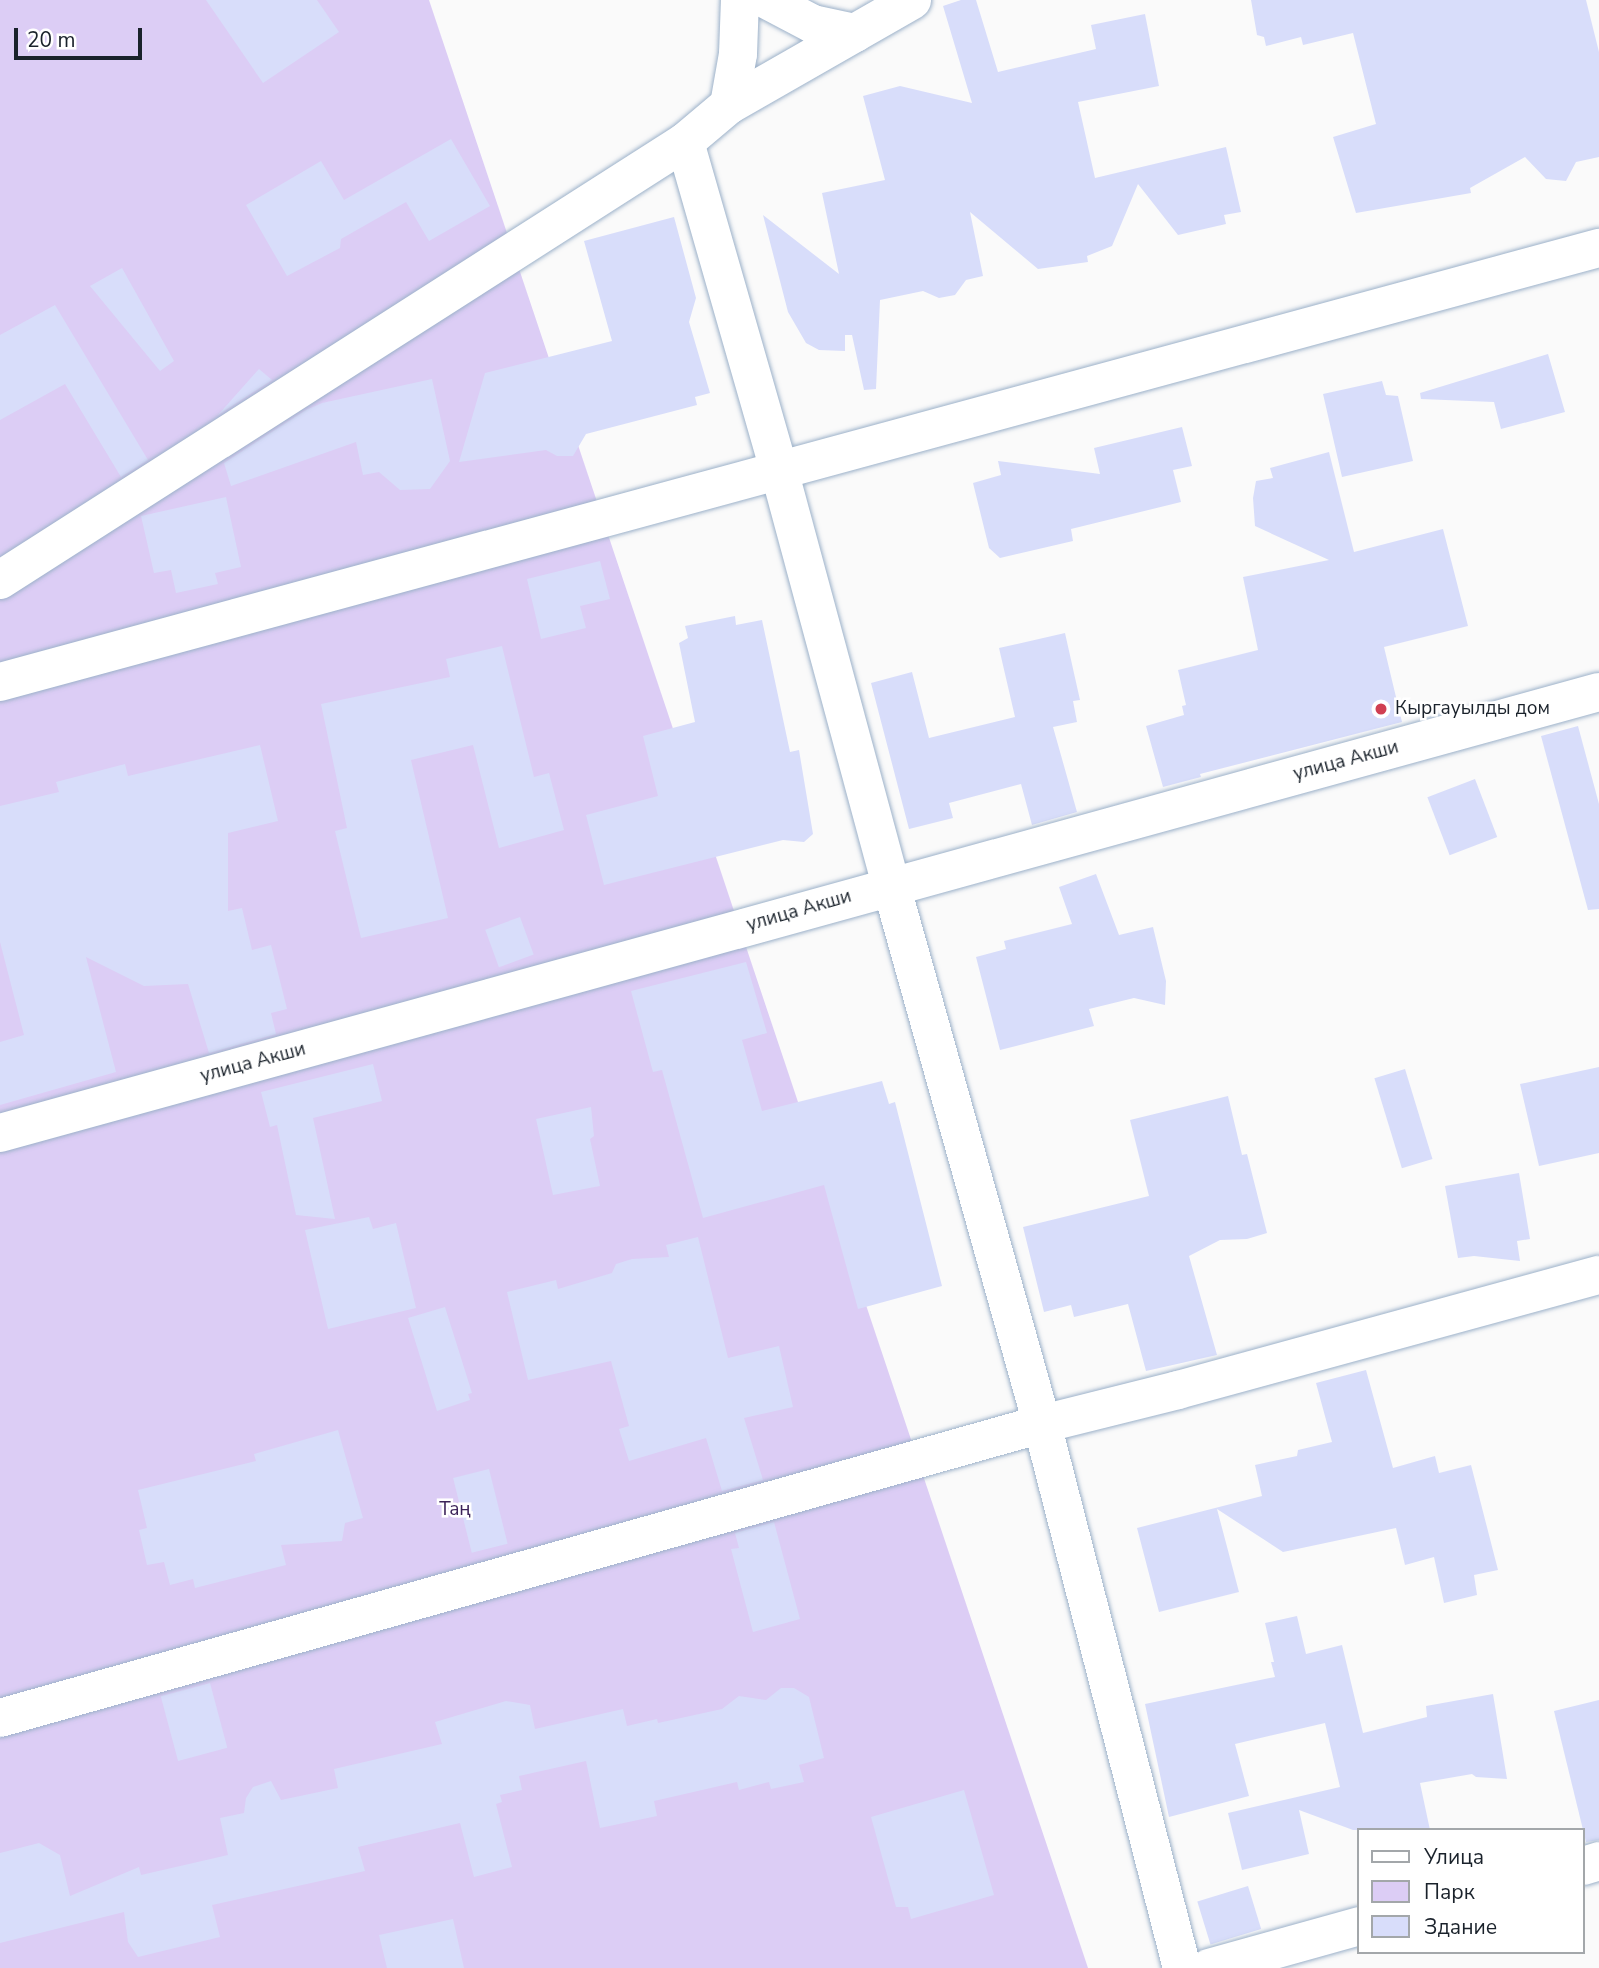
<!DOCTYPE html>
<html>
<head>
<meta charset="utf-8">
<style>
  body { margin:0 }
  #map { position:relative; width:1599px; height:1968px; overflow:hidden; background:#fafafa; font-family:"Nunito Sans",sans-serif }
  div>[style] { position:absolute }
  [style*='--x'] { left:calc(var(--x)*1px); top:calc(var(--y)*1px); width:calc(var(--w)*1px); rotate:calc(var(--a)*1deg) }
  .green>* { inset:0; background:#dccdf5 }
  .building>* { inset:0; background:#d8ddfa; transform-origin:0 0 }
  .roads { filter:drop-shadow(0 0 2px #9cb1c9) drop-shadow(0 0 2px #9cb1c9) }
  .street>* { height:38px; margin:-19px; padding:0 19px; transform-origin:19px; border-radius:19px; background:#fff }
  .dots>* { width:19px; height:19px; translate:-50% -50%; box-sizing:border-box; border:4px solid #fff; border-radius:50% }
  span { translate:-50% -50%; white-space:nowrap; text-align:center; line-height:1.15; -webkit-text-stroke:5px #fff; paint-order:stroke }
  .poi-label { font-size:19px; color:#1a222b }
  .left { translate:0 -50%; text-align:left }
  .street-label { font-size:19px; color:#1a222b }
  .park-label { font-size:19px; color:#3c2359 }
  .legend { position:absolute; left:1357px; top:1828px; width:228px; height:126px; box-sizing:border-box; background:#fff; border:2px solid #a3a7aa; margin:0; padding:9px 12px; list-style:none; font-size:21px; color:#1a222b }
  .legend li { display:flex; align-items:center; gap:14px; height:35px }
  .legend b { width:35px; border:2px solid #a3a7aa }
  .scale { position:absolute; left:14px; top:28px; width:128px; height:32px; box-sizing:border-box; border:4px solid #1a222b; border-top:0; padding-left:9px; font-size:21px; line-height:24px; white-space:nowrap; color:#1a222b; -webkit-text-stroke:5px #fff; paint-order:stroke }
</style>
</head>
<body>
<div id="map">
  <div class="green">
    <div style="clip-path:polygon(0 0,429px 0,1088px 1968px,0 1968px)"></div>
  </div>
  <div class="building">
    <div style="clip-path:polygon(206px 0,317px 0,339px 32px,263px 83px)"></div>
    <div style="clip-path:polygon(961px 0,976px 0,998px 72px,1096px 49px,1091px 25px,1145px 14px,1159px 86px,1078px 102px,1095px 178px,1226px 147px,1241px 212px,1224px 215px,1226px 224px,1178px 235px,1138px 184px,1112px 246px,1087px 256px,1088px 262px,1038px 269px,970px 212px,983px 276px,966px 280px,955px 295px,939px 298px,923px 291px,880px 300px,876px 389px,864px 390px,852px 335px,845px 335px,845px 351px,819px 350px,806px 343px,788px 312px,763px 215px,839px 274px,822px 193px,885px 180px,863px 96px,900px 86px,972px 103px,943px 6px)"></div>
    <div style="clip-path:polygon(1251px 0,1586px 0,1599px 52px,1599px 157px,1576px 162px,1566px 181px,1546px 179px,1525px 157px,1470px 188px,1471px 193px,1356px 213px,1333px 137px,1376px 124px,1353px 33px,1303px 45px,1301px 37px,1266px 46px,1264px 37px,1257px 35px)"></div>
    <div style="clip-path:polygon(451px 139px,490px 206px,429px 241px,406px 202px,341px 239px,340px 248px,287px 276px,246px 205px,321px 161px,344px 200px)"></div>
    <div style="clip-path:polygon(674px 217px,696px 298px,689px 322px,710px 393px,695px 397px,697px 405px,586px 434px,573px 456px,557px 456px,546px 450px,459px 462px,485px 373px,612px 341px,584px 241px)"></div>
    <div style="clip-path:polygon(122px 268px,174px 361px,160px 371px,90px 286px)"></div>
    <div style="clip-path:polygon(55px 305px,148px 460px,121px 477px,65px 384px,0 420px,0 335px)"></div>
    <div style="clip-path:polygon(1548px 354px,1565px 412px,1501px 429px,1494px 402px,1421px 399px,1420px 393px)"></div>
    <div style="clip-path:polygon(259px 369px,272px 380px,218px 415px)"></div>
    <div style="clip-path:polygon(432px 379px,450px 461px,430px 489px,400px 490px,379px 472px,363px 475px,356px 442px,231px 486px,224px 463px,306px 410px,322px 403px)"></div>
    <div style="clip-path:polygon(1382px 381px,1386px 395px,1398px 396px,1413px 461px,1342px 477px,1323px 394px)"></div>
    <div style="clip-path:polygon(1182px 427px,1192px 466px,1173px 470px,1181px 502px,1071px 529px,1073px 541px,1000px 558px,989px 548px,973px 483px,1001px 475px,998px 461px,1100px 474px,1094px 448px)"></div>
    <div style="clip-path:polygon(1329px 452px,1354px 552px,1443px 529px,1468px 626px,1384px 647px,1402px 722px,1200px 774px,1201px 777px,1163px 787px,1146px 726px,1184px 715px,1182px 706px,1186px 705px,1178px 670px,1258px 650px,1243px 577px,1329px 560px,1255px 526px,1253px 498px,1256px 481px,1273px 478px,1270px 468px)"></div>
    <div style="clip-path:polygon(226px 497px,241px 567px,215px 573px,218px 584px,176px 593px,171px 570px,154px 573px,141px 516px)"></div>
    <div style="clip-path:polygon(600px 561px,610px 599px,580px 606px,586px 628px,541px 639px,527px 579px)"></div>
    <div style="clip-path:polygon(735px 616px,736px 625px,762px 620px,790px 752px,799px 750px,813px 834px,804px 842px,783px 840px,604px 885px,586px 815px,658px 796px,643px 736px,695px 722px,679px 643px,688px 638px,685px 626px)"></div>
    <div style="clip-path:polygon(1065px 633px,1080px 700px,1073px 701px,1077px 722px,1053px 727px,1077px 812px,1032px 825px,1021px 784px,949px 803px,953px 818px,909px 829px,871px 683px,912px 672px,929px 738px,1015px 717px,999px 648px)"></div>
    <div style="clip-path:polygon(502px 646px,534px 777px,549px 773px,564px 830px,499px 848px,473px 745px,411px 760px,448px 918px,361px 938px,335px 831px,347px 828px,321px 704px,450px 677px,446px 659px)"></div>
    <div style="clip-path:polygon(1578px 726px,1599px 804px,1599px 909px,1588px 910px,1541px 736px)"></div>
    <div style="clip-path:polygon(260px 745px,278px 821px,228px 833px,228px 911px,242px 908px,252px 950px,271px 945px,287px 1009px,271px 1013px,276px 1034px,209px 1053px,188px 984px,144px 986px,86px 957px,116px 1072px,0 1105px,0 1042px,24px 1035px,0 942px,0 806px,59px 792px,56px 782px,125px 764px,128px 776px)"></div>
    <div style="left:1475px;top:779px;width:62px;height:51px;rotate:69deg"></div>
    <div style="clip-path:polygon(1096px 874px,1119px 935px,1153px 927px,1166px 981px,1165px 1005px,1134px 998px,1089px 1009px,1094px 1026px,1000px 1050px,976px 957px,1006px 949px,1004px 941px,1072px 924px,1059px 887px)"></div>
    <div style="left:520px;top:917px;width:40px;height:37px;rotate:70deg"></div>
    <div style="clip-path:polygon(746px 962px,767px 1033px,742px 1040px,762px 1111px,882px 1081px,889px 1104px,895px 1102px,942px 1286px,858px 1309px,824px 1185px,703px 1218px,662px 1070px,653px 1072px,631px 991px)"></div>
    <div style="clip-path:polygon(373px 1064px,382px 1101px,313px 1118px,335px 1219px,296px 1215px,277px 1125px,270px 1127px,261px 1092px)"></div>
    <div style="clip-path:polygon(1599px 1067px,1599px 1153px,1539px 1166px,1520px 1084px)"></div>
    <div style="left:1405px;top:1069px;width:94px;height:32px;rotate:73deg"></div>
    <div style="clip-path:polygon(1228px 1096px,1242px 1155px,1247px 1154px,1267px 1233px,1247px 1239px,1220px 1240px,1189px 1256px,1217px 1355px,1146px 1371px,1128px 1304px,1074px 1317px,1071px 1305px,1044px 1312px,1023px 1227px,1149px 1196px,1130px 1120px)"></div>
    <div style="clip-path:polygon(591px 1107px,594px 1136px,590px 1139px,600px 1186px,553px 1195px,536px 1119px)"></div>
    <div style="clip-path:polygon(1519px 1173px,1530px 1239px,1517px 1241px,1520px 1261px,1474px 1256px,1458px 1258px,1445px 1186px)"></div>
    <div style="clip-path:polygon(369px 1217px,373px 1229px,396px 1223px,416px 1308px,328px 1329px,305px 1230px)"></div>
    <div style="clip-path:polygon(698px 1237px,728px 1358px,779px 1346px,793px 1407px,744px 1418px,763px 1480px,722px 1491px,706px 1438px,629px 1461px,619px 1429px,629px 1426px,611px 1361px,528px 1380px,507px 1292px,556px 1280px,558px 1289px,612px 1273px,616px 1264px,632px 1259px,669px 1257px,666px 1245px)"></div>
    <div style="clip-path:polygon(445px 1307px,472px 1393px,468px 1394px,470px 1400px,437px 1411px,408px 1318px)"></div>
    <div style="clip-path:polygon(1366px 1370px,1393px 1468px,1435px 1456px,1439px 1473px,1471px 1465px,1498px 1570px,1474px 1575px,1477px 1595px,1444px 1603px,1434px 1557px,1405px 1565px,1396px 1528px,1283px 1552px,1217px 1509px,1239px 1592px,1159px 1612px,1137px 1528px,1262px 1496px,1255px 1465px,1297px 1456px,1298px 1450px,1332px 1442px,1316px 1383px)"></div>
    <div style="clip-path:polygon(338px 1430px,363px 1518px,345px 1523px,342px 1541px,281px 1545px,286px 1565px,195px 1588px,193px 1579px,170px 1585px,164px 1562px,147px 1565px,139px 1530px,147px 1528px,138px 1490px,256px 1461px,254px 1454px)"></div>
    <div style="left:489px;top:1469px;width:77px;height:37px;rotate:76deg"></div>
    <div style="clip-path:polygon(774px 1522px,800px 1619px,753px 1632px,731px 1549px,739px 1548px,735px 1533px)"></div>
    <div style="clip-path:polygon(1297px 1616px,1306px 1654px,1342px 1645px,1363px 1733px,1427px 1717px,1426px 1706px,1493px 1694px,1507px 1779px,1476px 1777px,1472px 1774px,1420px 1783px,1430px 1830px,1353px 1830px,1299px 1810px,1309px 1854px,1242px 1870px,1228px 1813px,1340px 1787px,1325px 1723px,1235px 1744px,1249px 1796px,1169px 1817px,1145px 1704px,1275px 1677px,1271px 1662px,1274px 1662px,1265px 1623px)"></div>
    <div style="left:210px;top:1683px;width:67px;height:51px;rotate:75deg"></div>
    <div style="clip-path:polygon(781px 1688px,794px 1688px,809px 1697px,824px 1758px,799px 1765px,804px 1782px,771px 1789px,769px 1782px,739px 1790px,737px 1782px,654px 1801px,657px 1816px,600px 1828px,586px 1761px,519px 1776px,522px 1790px,500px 1795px,502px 1802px,496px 1804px,512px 1867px,474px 1877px,460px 1823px,358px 1847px,365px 1871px,212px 1905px,220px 1937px,138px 1957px,128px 1942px,124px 1912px,0 1943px,0 1853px,39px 1843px,60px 1855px,70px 1896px,139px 1867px,141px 1875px,228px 1855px,220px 1818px,244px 1813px,246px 1798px,253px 1787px,271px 1781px,281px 1800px,338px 1788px,334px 1769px,442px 1744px,435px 1722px,506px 1701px,530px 1705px,535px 1729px,623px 1709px,627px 1726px,657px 1719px,658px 1723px,722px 1709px,739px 1696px,766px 1700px)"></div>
    <div style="clip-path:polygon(1599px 1700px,1599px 1840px,1586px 1842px,1554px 1711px)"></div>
    <div style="clip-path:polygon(964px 1790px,994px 1895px,911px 1919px,908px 1907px,896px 1907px,871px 1817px)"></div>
    <div style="left:1248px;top:1886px;width:45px;height:53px;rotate:73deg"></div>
    <div style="clip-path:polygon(453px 1919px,464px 1968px,387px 1968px,379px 1935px)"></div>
  </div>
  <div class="roads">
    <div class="street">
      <div style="--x:767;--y:0;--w:52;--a:27.6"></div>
      <div style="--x:813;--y:24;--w:43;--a:12.1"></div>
      <div style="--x:729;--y:105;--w:52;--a:-80"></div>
      <div style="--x:738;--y:54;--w:54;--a:-87.9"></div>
      <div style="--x:685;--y:142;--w:341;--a:74"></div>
      <div style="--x:779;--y:470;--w:430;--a:74.9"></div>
      <div style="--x:891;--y:885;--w:560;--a:74.35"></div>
      <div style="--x:1042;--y:1424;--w:562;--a:75.57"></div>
      <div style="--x:0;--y:580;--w:813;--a:-32.6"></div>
      <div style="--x:685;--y:142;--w:57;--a:-40.1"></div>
      <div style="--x:729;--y:105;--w:211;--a:-29.8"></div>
      <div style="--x:0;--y:682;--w:1657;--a:-15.19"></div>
      <div style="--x:0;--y:1133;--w:1659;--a:-15.42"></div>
      <div style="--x:0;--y:1718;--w:1083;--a:-15.76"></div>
      <div style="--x:1042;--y:1424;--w:140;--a:-14"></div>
      <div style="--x:1178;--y:1390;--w:436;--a:-15.3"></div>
      <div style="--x:1583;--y:1866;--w:17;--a:-17"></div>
      <div style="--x:1209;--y:1968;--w:156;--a:-15.6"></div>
    </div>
  </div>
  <div class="dots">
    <div style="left:1381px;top:709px;background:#d03f52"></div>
  </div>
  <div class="poi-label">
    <span class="left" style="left:1395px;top:709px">Кыргауылды дом</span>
  </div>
  <div class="street-label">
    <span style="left:1346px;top:761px;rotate:-15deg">улица Акши</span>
    <span style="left:799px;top:911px;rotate:-16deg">улица Акши</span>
    <span style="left:253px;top:1063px;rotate:-15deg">улица Акши</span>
  </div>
  <div class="park-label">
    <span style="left:455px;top:1510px">Таң</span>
  </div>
  <ul class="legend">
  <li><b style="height:9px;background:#fff"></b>Улица</li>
  <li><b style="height:19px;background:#dccdf5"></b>Парк</li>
  <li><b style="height:19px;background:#d8ddfa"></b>Здание</li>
  </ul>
  <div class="scale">20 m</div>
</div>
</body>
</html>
